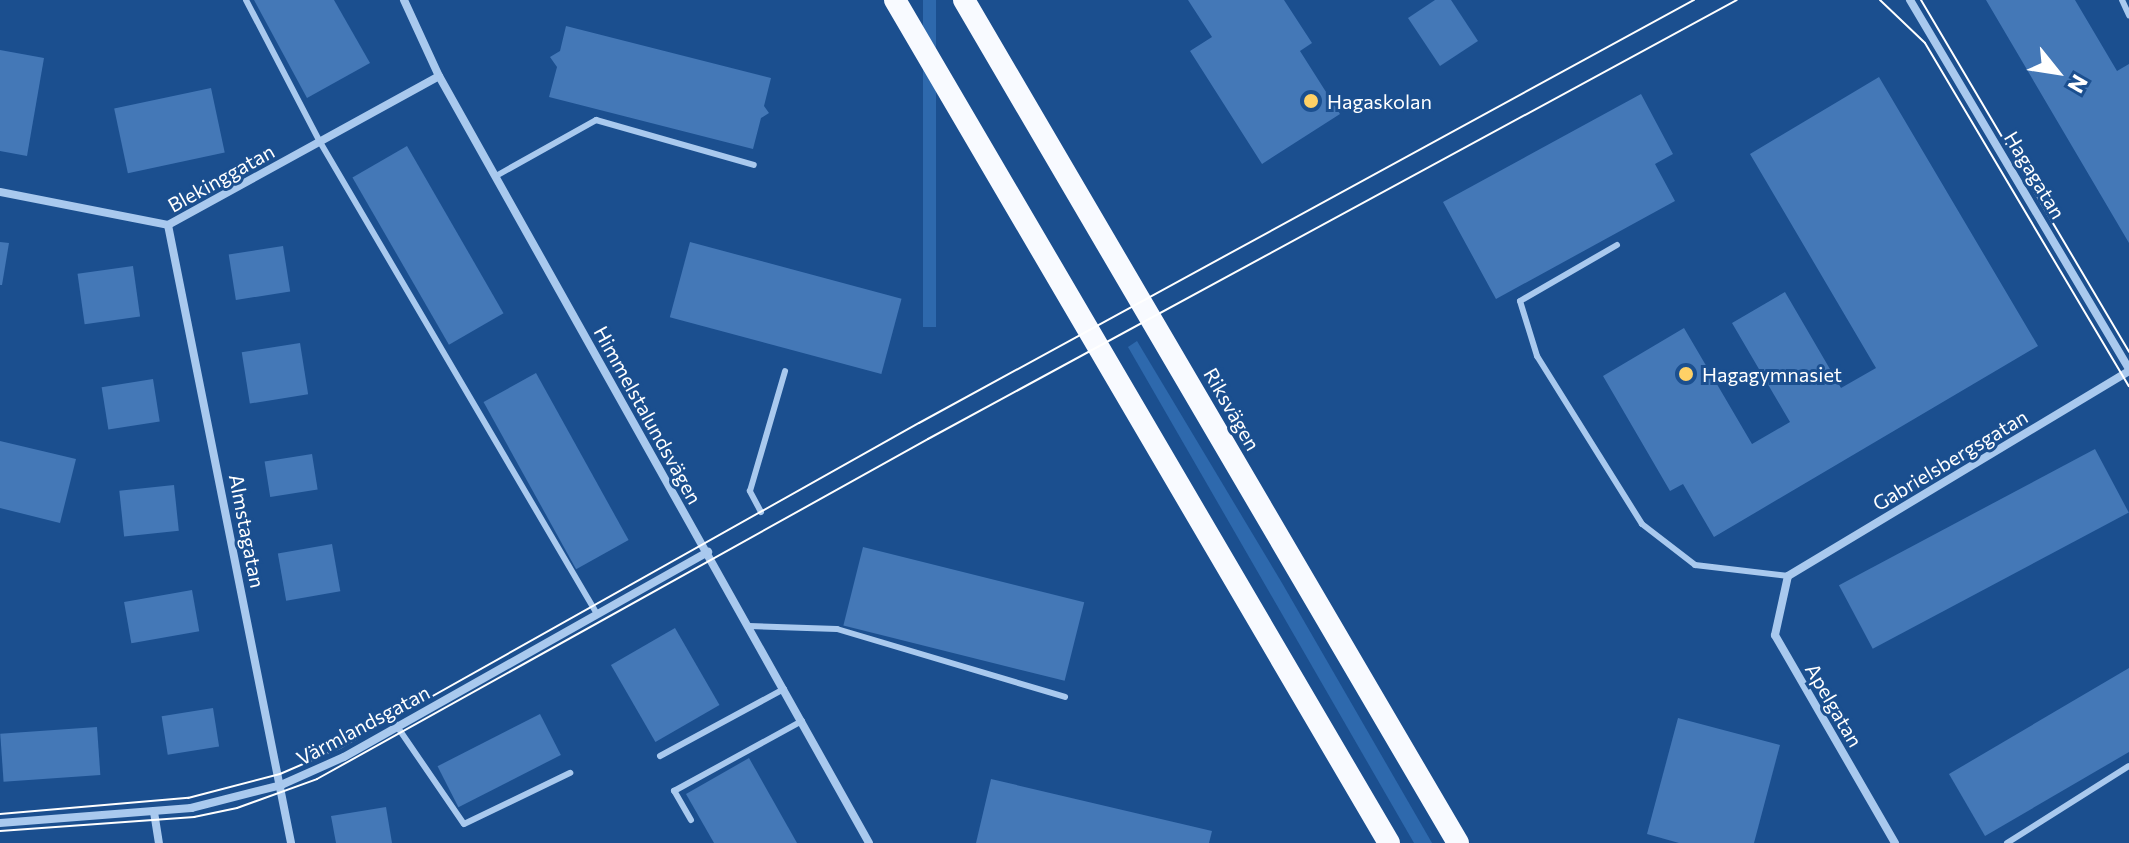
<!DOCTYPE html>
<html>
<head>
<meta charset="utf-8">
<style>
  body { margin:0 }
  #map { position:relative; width:2129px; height:843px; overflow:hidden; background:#1b4f8f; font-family:Commissioner,sans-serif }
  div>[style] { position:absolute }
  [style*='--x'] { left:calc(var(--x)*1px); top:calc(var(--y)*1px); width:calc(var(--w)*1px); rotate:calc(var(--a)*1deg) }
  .green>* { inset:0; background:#2e69ad; transform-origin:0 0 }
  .building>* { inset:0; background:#4478b7; transform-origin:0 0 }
  .service>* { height:6px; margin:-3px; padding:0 3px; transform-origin:3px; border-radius:3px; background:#a9c9ee }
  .minor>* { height:8px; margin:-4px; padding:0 4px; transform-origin:4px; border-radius:4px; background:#a9c9ee }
  .trunk>* { height:22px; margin:-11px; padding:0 11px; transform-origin:11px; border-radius:11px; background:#f8faff }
  .tram>* { height:2px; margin:-1px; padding:0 1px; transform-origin:1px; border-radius:1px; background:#fff }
  .dots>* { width:22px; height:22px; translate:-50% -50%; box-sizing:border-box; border:4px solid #1b4f8f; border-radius:50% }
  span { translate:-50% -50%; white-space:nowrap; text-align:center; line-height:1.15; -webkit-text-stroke:6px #1b4f8f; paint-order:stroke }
  .poi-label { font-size:20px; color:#fff }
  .left { translate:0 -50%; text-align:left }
  .street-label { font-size:20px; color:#fff }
  .north { position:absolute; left:2017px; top:32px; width:80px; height:80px; -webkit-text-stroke:6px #1b4f8f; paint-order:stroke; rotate:120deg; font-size:22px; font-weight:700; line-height:32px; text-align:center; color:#fff }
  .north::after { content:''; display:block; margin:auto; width:28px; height:36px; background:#fff; clip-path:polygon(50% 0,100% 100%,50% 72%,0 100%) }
</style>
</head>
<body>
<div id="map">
  <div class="green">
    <div style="left:923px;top:0;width:13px;height:327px"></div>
    <div style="clip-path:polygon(1137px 341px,1282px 583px,1432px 843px,1414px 843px,1128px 347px)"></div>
  </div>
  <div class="building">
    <div style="clip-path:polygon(254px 0,334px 0,370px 63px,307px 98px)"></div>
    <div style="clip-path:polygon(1188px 0,1284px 0,1312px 43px,1300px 51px,1340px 114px,1262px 164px,1190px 51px,1212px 37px)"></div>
    <div style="clip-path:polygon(1435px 0,1451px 0,1478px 41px,1440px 66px,1408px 18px)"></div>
    <div style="clip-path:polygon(1986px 0,2075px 0,2117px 71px,2129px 64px,2129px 243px)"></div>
    <div style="clip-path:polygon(566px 26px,771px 78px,764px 106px,769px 113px,761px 118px,753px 149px,549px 97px,557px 67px,550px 57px,560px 51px)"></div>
    <div style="clip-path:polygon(0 50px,44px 58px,27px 156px,0 151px)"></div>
    <div style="clip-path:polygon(1879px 77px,2038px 346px,1714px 537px,1683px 484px,1670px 491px,1603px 376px,1684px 328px,1752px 444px,1790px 422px,1732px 323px,1785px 292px,1841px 388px,1876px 368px,1750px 154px)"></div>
    <div style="left:211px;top:88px;width:66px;height:99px;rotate:78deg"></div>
    <div style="clip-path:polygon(1641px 94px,1673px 154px,1655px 164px,1675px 201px,1496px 299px,1443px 202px)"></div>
    <div style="left:407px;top:146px;width:193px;height:63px;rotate:60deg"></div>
    <div style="clip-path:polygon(0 242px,9px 243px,2px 285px,0 285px)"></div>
    <div style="left:690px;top:242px;width:219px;height:78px;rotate:15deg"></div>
    <div style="left:283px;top:246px;width:46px;height:55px;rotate:81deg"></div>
    <div style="left:133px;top:266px;width:51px;height:56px;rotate:82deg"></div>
    <div style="left:300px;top:343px;width:52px;height:59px;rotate:81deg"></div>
    <div style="left:536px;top:373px;width:191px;height:60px;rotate:61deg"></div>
    <div style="left:153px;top:379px;width:43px;height:52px;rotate:81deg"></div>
    <div style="clip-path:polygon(0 441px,76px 459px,60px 523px,0 508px)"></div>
    <div style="left:2095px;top:449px;width:72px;height:290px;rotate:62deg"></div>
    <div style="left:312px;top:454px;width:36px;height:48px;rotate:81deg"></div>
    <div style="left:174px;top:485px;width:46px;height:55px;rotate:84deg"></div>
    <div style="left:332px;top:544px;width:48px;height:55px;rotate:80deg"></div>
    <div style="left:863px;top:547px;width:228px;height:81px;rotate:14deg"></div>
    <div style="left:192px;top:590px;width:42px;height:69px;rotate:80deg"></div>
    <div style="left:675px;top:628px;width:89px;height:74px;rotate:60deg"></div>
    <div style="clip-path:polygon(2129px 668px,2129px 752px,1985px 836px,1949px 774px)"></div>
    <div style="left:213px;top:708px;width:39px;height:52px;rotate:81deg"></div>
    <div style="left:540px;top:714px;width:46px;height:115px;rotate:63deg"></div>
    <div style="clip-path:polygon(1678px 718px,1780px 745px,1754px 843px,1679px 843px,1647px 834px)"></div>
    <div style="left:97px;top:727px;width:48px;height:97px;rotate:86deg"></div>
    <div style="clip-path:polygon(749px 758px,797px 843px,714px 843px,686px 794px)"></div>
    <div style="clip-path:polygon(991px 779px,1212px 831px,1209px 843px,976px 843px)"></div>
    <div style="clip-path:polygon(386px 807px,392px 843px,336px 843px,331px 816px)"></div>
  </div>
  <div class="service">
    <div style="--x:246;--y:0;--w:160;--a:62.5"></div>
    <div style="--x:320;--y:142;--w:547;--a:59.59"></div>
    <div style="--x:2122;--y:0;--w:17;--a:65"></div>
    <div style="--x:496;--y:176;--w:115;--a:-29.2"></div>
    <div style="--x:596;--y:120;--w:164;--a:15.9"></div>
    <div style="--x:1617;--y:245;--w:112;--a:150"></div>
    <div style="--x:1520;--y:301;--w:58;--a:72.8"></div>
    <div style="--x:1537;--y:356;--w:198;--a:58"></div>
    <div style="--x:1642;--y:524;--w:67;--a:37.7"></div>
    <div style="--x:1695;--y:565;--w:94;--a:6.7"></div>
    <div style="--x:761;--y:512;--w:24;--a:-118"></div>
    <div style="--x:750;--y:491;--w:125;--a:-73.7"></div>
    <div style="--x:749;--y:626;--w:88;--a:2"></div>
    <div style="--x:837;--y:629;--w:238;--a:16.6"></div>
    <div style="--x:392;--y:719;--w:127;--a:55.6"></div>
    <div style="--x:464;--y:824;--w:118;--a:-25.7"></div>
    <div style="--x:660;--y:756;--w:141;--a:-28.4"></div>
    <div style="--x:691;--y:820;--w:34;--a:-120"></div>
    <div style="--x:674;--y:791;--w:146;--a:-28.7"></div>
    <div style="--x:2007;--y:843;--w:144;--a:-32.3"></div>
  </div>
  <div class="minor">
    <div style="--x:404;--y:0;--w:84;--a:65.3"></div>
    <div style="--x:439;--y:76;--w:879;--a:60.72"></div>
    <div style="--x:1910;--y:0;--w:429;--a:59.3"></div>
    <div style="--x:0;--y:192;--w:171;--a:11.1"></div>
    <div style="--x:168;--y:225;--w:309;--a:-28.8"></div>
    <div style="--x:168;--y:225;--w:630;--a:78.74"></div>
    <div style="--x:154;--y:812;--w:31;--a:81"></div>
    <div style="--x:0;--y:823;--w:192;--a:-4.5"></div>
    <div style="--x:191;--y:808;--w:93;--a:-14.3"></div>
    <div style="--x:281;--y:785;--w:69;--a:-24"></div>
    <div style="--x:344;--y:757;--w:418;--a:-29.4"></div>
    <div style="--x:1895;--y:843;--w:240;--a:-120"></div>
    <div style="--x:1775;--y:635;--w:60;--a:-77.6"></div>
    <div style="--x:1788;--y:576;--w:398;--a:-31"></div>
  </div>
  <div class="trunk">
    <div style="--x:895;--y:0;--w:977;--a:59.63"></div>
    <div style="--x:964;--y:0;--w:977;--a:59.63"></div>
  </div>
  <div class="tram">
    <div style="--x:1880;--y:0;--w:62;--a:43.7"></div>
    <div style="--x:1925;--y:43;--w:399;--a:59.3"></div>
    <div style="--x:1921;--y:0;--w:409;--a:59.4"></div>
    <div style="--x:0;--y:814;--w:189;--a:-4.9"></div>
    <div style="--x:188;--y:798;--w:95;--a:-14.6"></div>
    <div style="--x:280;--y:774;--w:65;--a:-23.4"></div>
    <div style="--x:340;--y:748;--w:664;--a:-29.31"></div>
    <div style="--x:919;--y:423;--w:883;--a:-28.63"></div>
    <div style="--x:0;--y:831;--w:195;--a:-4.1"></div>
    <div style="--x:194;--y:817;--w:44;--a:-11.8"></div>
    <div style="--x:237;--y:808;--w:85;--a:-19.9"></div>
    <div style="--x:317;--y:779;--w:699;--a:-29.09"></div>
    <div style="--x:928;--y:439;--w:920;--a:-28.49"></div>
  </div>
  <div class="dots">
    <div style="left:1311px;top:101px;background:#ffd166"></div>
    <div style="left:1686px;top:374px;background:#ffd166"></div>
  </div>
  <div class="poi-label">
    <span class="left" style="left:1327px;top:101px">Hagaskolan</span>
    <span class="left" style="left:1702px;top:374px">Hagagymnasiet</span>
  </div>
  <div class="street-label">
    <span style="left:2035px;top:175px;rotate:59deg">Hagagatan</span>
    <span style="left:221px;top:178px;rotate:-29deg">Blekinggatan</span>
    <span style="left:1232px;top:409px;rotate:60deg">Riksvägen</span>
    <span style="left:648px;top:415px;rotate:61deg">Himmelstalundsvägen</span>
    <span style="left:1950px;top:460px;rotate:-31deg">Gabrielsbergsgatan</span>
    <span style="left:247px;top:531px;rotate:79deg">Almstagatan</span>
    <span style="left:1834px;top:705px;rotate:60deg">Apelgatan</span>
    <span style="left:363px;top:725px;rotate:-28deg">Värmlandsgatan</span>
  </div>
  <div class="north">N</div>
</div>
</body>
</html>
